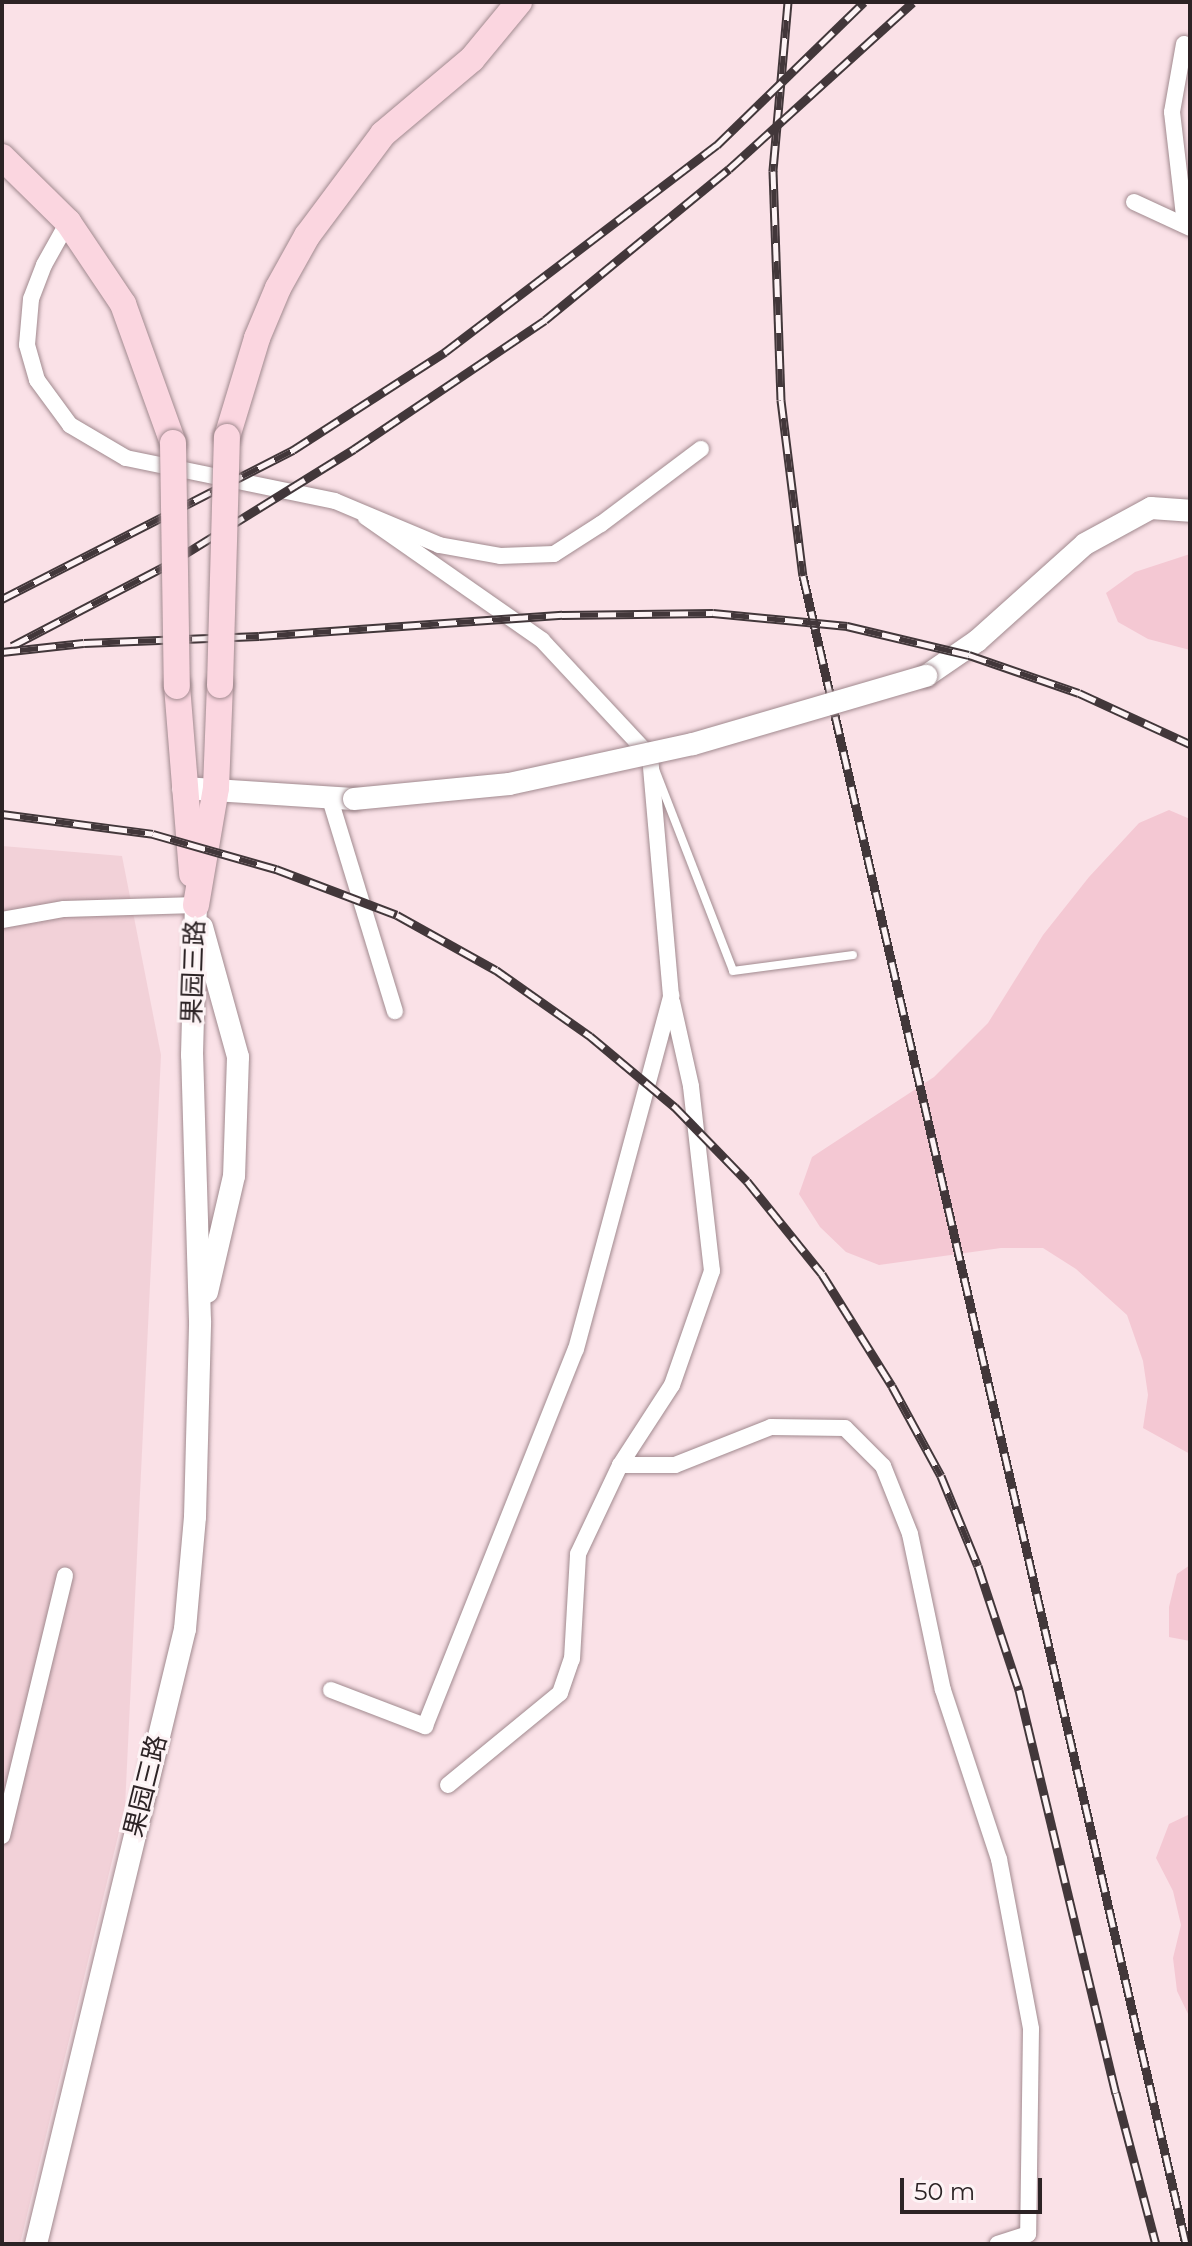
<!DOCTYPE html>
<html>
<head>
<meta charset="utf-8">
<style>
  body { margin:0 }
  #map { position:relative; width:1192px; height:2246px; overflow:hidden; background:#fae1e7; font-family:Montserrat,"Noto Sans SC",sans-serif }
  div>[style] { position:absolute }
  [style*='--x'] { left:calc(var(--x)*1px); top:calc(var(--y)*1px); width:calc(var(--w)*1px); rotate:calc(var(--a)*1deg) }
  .built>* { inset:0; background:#f2d1d8 }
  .green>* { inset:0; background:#f4c8d3 }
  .roads { filter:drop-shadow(0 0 2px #a18a8f) drop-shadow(0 0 2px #a18a8f) }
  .service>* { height:8px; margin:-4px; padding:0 4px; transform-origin:4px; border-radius:4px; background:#fff }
  .minor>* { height:16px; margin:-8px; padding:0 8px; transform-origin:8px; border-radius:8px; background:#fff }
  .tertiary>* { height:22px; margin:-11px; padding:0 11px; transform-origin:11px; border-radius:11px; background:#fff }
  .primary>* { height:26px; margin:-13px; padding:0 13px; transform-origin:13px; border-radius:13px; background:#fbd6e0 }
  .rail>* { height:9px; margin-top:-4.5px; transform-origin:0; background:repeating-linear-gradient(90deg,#fdf3f5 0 18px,#42373a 0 36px); box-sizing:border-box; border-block:2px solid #42373a }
  .bridges { filter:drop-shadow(0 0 2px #a18a8f) drop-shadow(0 0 2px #a18a8f) }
  .tertiary-bridge>* { height:22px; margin:-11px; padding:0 11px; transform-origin:11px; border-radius:11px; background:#fff }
  .primary-bridge>* { height:26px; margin:-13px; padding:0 13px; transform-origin:13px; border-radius:13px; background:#fbd6e0 }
  span { translate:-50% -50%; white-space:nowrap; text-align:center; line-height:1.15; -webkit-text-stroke:6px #fdf3f5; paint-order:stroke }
  .street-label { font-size:26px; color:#2c2325 }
  .frame { position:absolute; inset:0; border:4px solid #2c2325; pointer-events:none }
  .scale { position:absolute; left:900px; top:2178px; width:142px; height:36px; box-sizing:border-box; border:4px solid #2c2325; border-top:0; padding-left:10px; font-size:24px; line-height:28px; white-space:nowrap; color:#2c2325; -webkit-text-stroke:6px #fdf3f5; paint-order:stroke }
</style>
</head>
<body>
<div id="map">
  <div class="built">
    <div style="clip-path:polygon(2px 846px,122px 856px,161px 1055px,125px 1807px,20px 2244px,2px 2244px)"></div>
  </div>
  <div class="green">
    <div style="clip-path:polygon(1190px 554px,1190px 650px,1148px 639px,1118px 622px,1106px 593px,1135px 572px)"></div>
    <div style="clip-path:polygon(1169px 810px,1190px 819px,1190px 1454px,1143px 1428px,1148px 1395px,1143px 1361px,1127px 1315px,1076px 1269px,1043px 1248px,1001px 1248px,879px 1265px,846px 1252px,820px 1227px,799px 1194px,812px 1157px,934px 1077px,988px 1023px,1043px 935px,1089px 877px,1139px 823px)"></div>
    <div style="clip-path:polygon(1190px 1565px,1190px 1641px,1169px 1637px,1169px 1607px,1177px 1574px)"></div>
    <div style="clip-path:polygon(1190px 1814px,1190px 2018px,1177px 1991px,1173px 1958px,1181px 1925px,1173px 1891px,1156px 1858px,1169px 1824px)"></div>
  </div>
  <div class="roads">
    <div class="service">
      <div style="--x:656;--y:772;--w:213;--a:68.8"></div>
      <div style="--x:733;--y:971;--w:121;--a:-7.6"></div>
    </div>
    <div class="minor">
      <div style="--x:1184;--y:44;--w:69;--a:100"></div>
      <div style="--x:1172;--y:112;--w:113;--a:83.4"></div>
      <div style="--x:1134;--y:202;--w:62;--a:24.9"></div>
      <div style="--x:68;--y:222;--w:49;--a:119.2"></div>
      <div style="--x:44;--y:265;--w:36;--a:111"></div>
      <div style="--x:31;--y:299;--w:46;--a:95"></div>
      <div style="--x:27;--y:345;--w:36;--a:74"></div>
      <div style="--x:37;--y:380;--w:56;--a:53.7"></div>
      <div style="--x:70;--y:425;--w:65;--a:30.5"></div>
      <div style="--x:126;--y:458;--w:213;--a:11.6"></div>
      <div style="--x:335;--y:501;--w:113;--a:22.9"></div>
      <div style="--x:439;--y:545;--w:62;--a:10.2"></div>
      <div style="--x:500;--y:556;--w:54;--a:-2.1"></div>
      <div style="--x:554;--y:554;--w:56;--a:-32.6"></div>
      <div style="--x:601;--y:524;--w:125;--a:-36.9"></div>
      <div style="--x:330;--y:799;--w:222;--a:73"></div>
      <div style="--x:2;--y:920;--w:63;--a:-10.1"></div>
      <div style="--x:64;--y:909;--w:132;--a:-1.7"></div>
      <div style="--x:620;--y:1465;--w:55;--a:0"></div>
      <div style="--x:675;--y:1465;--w:103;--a:-21.6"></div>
      <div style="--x:771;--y:1427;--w:74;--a:0.8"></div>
      <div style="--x:845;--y:1428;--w:54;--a:45"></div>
      <div style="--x:883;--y:1466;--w:73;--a:68.3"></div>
      <div style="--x:910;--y:1534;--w:159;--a:78.1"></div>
      <div style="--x:943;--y:1690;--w:178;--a:71.7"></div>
      <div style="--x:999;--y:1859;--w:173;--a:79.3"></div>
      <div style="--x:1031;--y:2029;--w:205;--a:90.8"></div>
      <div style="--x:1028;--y:2234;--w:32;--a:162"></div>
      <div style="--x:331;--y:1690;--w:101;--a:21"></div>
      <div style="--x:425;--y:1726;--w:406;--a:-68.2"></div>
      <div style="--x:576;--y:1349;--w:366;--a:-74.9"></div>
      <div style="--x:671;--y:996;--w:241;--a:-95"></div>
      <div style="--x:650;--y:756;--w:158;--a:-133"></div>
      <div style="--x:542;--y:640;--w:215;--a:-145.1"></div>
      <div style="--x:448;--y:1785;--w:145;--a:-39.4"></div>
      <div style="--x:560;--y:1693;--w:36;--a:-71"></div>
      <div style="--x:572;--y:1659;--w:105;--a:-86.7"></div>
      <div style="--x:578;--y:1554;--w:98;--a:-64.7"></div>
      <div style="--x:620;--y:1465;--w:95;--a:-57"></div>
      <div style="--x:672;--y:1385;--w:121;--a:-70.7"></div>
      <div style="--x:712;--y:1271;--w:186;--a:-96.5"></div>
      <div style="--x:691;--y:1086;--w:86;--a:-102.7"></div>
      <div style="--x:2;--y:1836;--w:268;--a:-76.4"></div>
    </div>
    <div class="tertiary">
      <div style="--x:926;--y:676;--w:62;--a:-34.5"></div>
      <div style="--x:977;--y:641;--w:145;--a:-41.9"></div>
      <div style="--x:1085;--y:544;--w:75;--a:-28.6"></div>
      <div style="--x:1151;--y:508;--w:39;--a:4"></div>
      <div style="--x:183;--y:788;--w:171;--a:3.7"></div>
      <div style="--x:202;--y:927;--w:135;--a:74.5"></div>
      <div style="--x:238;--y:1057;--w:119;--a:91.9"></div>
      <div style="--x:234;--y:1176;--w:119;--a:103.1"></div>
      <div style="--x:36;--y:2244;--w:633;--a:-76.38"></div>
      <div style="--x:185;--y:1629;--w:112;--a:-84.9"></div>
      <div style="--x:195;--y:1517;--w:196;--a:-88.5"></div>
      <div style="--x:200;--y:1321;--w:266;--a:-91.7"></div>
      <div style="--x:192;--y:1055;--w:150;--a:-88.5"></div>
    </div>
    <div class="primary">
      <div style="--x:2;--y:157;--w:93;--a:44.6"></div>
      <div style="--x:68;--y:222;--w:99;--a:56.1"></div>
      <div style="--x:123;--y:304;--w:148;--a:70.2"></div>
      <div style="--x:227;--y:437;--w:103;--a:-73.1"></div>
      <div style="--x:257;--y:338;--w:54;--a:-67.2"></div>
      <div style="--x:278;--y:288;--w:60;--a:-60.9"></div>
      <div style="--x:307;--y:236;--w:127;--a:-53.3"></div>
      <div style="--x:383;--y:134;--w:116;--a:-40.1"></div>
      <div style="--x:472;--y:59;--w:74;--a:-50.5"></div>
      <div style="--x:177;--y:686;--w:189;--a:85.4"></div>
      <div style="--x:196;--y:905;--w:119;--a:-80.3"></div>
      <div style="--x:216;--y:788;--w:103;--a:-87.8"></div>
    </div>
  </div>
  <div class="rail">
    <div style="--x:788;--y:2;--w:170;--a:95.1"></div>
    <div style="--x:773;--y:171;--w:229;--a:88"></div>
    <div style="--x:781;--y:400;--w:177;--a:82.9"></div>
    <div style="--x:803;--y:576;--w:1711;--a:77.07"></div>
    <div style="--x:2;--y:599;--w:327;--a:-27.1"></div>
    <div style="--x:293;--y:450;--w:181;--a:-32.8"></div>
    <div style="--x:445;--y:352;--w:342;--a:-37.3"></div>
    <div style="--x:717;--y:145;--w:205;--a:-44.2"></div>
    <div style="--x:12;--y:646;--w:175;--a:-27.6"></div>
    <div style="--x:167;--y:565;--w:220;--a:-31.8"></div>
    <div style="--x:354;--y:449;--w:230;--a:-34"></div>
    <div style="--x:545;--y:320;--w:238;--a:-39.4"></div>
    <div style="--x:729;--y:169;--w:248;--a:-42.2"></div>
    <div style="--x:2;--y:652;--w:82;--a:-6.3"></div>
    <div style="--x:84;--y:643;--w:175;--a:-2.3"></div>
    <div style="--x:259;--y:636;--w:304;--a:-4"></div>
    <div style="--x:562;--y:615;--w:151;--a:-0.8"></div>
    <div style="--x:713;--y:613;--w:135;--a:5.5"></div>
    <div style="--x:847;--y:626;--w:125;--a:13.4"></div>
    <div style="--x:969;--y:655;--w:116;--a:19.1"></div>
    <div style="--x:1079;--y:693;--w:122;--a:24.7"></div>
    <div style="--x:2;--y:814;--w:152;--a:7.5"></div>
    <div style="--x:153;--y:834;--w:128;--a:15.9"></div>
    <div style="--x:276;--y:869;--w:129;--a:20.8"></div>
    <div style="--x:397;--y:915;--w:113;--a:29.1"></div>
    <div style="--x:496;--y:970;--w:115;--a:35.1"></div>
    <div style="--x:590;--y:1036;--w:111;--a:39.9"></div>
    <div style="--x:675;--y:1107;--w:103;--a:45.8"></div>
    <div style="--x:747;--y:1181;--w:119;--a:51.1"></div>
    <div style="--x:822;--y:1274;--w:132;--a:58"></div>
    <div style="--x:892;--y:1386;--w:102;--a:61.4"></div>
    <div style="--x:941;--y:1476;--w:97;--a:67.7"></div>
    <div style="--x:978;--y:1566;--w:131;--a:71.7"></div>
    <div style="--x:1019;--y:1690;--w:415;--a:76.5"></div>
    <div style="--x:1116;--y:2093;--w:156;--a:75.2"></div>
  </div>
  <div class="bridges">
    <div class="tertiary-bridge">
      <div style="--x:354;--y:799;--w:156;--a:-5.5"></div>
      <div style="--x:509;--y:784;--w:188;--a:-12.3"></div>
      <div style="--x:693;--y:744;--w:243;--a:-16.3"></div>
    </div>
    <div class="primary-bridge">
      <div style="--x:173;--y:443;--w:243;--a:89.1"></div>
      <div style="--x:220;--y:685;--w:248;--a:-88.4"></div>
    </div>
  </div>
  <div class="street-label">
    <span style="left:194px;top:972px;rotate:-88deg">果园三路</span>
    <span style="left:146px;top:1786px;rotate:-76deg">果园三路</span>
  </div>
  <div class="frame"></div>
  <div class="scale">50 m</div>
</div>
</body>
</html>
